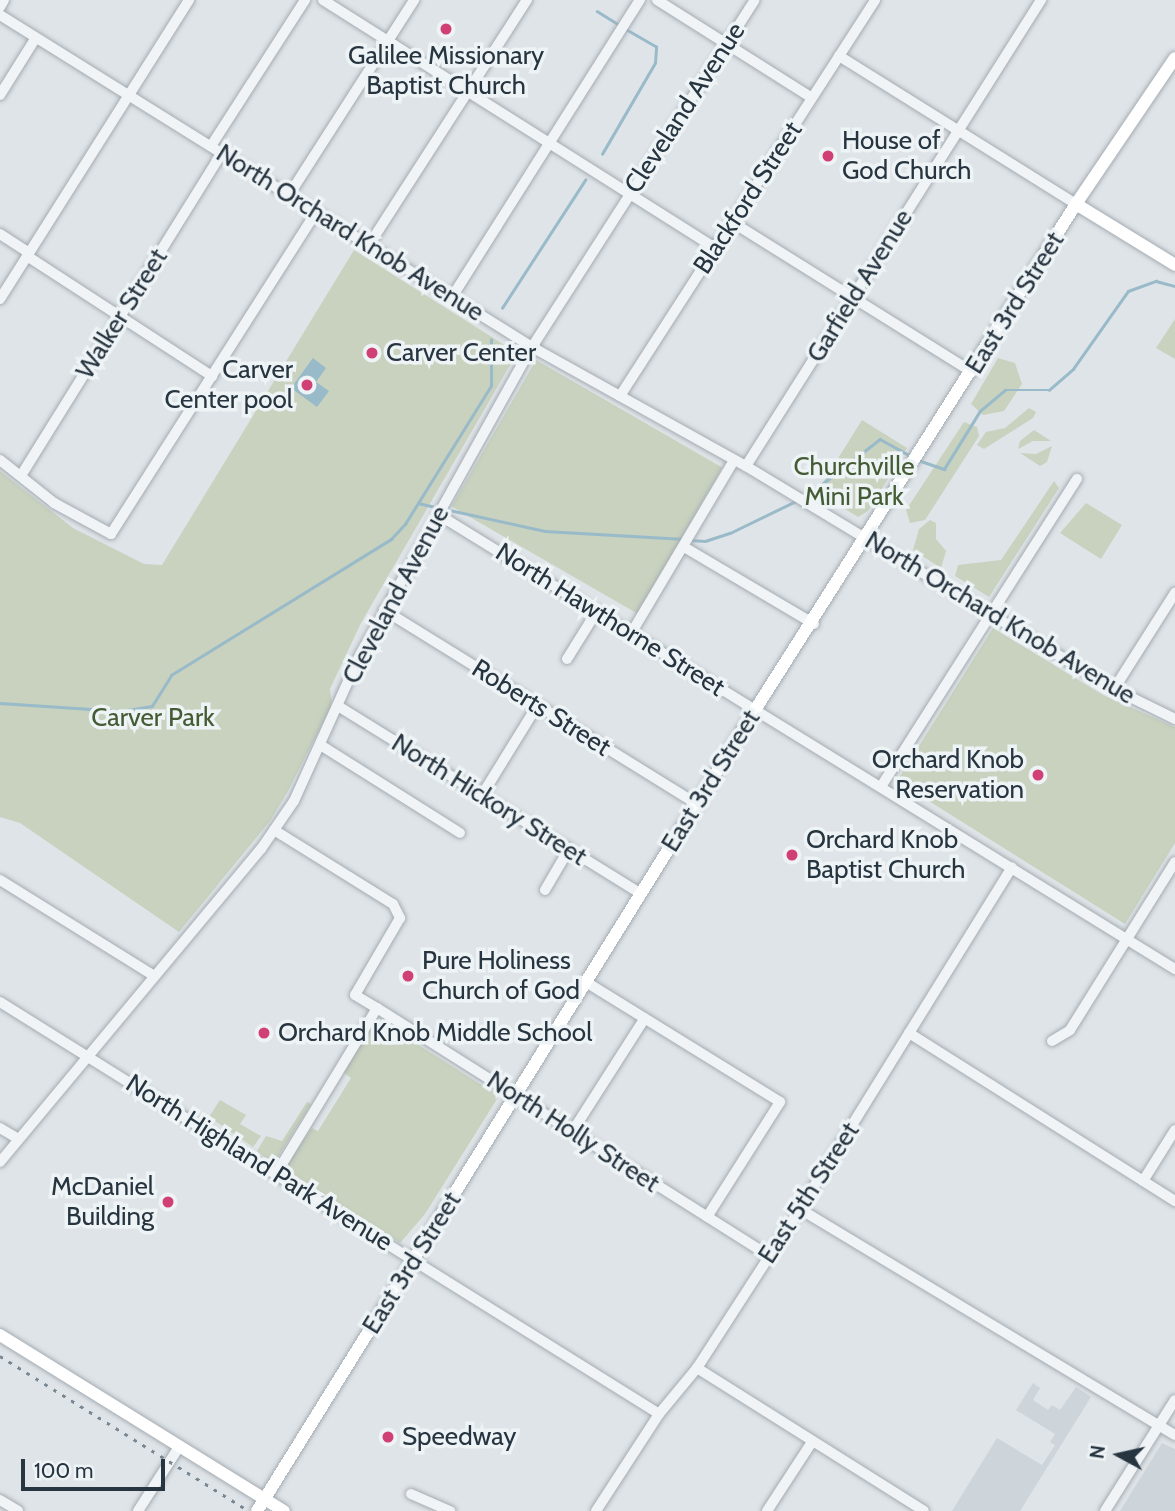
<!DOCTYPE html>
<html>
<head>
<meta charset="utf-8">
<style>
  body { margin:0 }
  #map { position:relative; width:1175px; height:1511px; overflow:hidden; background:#dfe4e8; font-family:Cabin,sans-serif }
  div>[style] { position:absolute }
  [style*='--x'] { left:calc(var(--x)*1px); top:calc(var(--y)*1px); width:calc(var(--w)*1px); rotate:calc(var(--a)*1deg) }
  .built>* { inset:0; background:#cdd4da }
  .green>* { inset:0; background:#c8d2bf; transform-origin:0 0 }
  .water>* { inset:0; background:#99bac9 }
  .stream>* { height:2.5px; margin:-1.25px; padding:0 1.25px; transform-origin:1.25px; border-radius:1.25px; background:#99bac9 }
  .roads { filter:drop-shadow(0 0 2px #a4acb2) drop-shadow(0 0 2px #a4acb2) }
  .minor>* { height:10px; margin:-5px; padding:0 5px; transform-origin:5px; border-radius:5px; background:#f1f4f7 }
  .major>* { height:12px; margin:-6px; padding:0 6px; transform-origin:6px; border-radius:6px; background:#fff }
  .rail>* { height:2.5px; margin-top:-1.25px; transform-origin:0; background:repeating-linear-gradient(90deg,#788792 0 3.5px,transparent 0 10.5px) }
  .dots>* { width:19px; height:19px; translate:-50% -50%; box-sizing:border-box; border:4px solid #eef3f6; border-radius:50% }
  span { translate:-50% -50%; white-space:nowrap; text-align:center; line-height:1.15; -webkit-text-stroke:7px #eef3f6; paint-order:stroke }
  .poi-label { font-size:26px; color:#273540 }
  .left { translate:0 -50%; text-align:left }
  .right { translate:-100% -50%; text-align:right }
  .street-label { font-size:26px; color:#273540 }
  .park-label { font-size:26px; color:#445c34 }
  .north { position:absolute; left:1084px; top:1420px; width:70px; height:70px; -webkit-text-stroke:5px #eef3f6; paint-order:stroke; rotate:278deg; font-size:19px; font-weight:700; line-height:28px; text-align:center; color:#273540 }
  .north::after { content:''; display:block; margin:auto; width:24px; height:32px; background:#273540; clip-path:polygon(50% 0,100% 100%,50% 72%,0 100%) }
  .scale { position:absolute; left:21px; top:1459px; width:144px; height:32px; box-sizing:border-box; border:4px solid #273540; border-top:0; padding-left:9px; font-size:21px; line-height:24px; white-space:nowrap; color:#273540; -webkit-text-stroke:5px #eef3f6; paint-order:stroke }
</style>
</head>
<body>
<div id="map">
  <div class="built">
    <div style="clip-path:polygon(1033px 1383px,1040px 1388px,1033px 1400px,1048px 1410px,1052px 1405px,1060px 1410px,1076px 1387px,1091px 1397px,1020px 1511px,952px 1511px,997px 1438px,1042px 1465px,1055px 1445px,1050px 1442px,1055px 1434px,1016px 1410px)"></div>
    <div style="clip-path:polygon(1162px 1443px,1175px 1449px,1175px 1511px,1120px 1511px)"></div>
  </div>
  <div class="green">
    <div style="clip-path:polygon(354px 250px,517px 353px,361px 623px,330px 689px,332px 705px,287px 793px,270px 821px,179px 932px,20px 823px,0 817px,0 471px,73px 528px,144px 564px,162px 565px)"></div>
    <div style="clip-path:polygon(1175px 319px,1175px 359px,1156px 348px)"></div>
    <div style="clip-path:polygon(998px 358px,1015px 363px,1022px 384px,1004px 411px,983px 415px,971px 404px)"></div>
    <div style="left:536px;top:360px;width:215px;height:169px;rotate:30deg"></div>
    <div style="clip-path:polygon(1029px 408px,1036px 412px,1033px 418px,984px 449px,977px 445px,986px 432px,1005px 428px)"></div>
    <div style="clip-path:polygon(862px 420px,907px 448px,868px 511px,858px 517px,817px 492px)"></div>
    <div style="clip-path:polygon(964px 422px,977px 427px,979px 436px,925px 520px,910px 523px,906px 510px)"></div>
    <div style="clip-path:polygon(1034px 430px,1051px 441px,1033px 441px,1018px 449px,1020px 441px)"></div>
    <div style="clip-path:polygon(1052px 446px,1047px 462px,1040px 466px,1020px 453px,1036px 454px)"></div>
    <div style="clip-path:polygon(1054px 481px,1059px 488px,989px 597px,955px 576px,958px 565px,1001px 560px)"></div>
    <div style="clip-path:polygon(1086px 503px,1122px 525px,1101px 559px,1060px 533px)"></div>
    <div style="clip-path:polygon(930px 520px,936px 523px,936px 539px,946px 551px,941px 568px,913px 550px,919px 529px)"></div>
    <div style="clip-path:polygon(993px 628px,1103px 695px,1175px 727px,1175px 843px,1125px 924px,897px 781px)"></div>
    <div style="clip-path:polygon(376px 1018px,499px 1096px,425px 1214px,400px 1243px,283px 1168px,312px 1128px,318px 1131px,351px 1078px,343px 1072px)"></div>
    <div style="clip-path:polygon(220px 1100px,246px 1115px,240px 1124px,261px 1136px,253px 1147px,209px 1117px)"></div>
    <div style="clip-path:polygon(307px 1102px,311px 1104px,278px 1157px,268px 1160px,257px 1151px,266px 1136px,282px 1141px)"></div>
  </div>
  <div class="water">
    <div style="clip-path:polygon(313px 358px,326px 368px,316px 382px,329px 391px,317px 407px,291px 388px)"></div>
  </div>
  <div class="stream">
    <div style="--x:597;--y:11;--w:28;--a:32"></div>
    <div style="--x:602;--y:154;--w:105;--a:-59.8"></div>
    <div style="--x:655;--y:63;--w:16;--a:-86"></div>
    <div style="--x:656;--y:47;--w:34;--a:-150"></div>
    <div style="--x:502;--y:308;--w:153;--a:-57"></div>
    <div style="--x:918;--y:460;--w:28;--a:19"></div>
    <div style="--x:944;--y:469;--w:68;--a:-58.2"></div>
    <div style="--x:980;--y:411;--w:33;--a:-40"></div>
    <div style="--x:1005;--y:390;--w:44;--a:0"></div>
    <div style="--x:1049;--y:390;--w:32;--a:-41"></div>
    <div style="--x:1073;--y:369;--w:95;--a:-54.8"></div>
    <div style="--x:1128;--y:291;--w:30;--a:-20"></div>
    <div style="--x:1156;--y:281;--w:20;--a:15"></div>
    <div style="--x:804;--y:498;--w:96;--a:-37.8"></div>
    <div style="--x:880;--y:439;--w:37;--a:29"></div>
    <div style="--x:418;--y:503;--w:22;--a:13"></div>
    <div style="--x:445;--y:509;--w:102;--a:12.4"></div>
    <div style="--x:545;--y:531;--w:139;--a:3.3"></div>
    <div style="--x:691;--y:540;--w:14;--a:4"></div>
    <div style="--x:705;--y:541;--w:26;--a:-18"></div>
    <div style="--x:730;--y:533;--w:76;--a:-25.9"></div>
    <div style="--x:0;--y:703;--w:121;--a:3.8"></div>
    <div style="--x:121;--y:711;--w:31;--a:-9"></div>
    <div style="--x:152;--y:706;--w:36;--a:-58"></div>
    <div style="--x:171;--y:675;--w:259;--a:-31.7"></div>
    <div style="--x:391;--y:539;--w:21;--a:-47"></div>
    <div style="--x:405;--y:524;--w:163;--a:-58.1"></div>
    <div style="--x:491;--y:386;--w:46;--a:-90"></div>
  </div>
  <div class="roads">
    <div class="minor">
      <div style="--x:323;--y:0;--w:464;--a:32.3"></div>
      <div style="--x:657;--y:0;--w:183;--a:32.3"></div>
      <div style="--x:0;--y:7;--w:8;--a:-60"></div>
      <div style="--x:0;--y:15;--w:627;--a:31.97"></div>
      <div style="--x:532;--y:347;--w:245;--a:29.1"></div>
      <div style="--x:746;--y:466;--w:430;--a:31.2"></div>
      <div style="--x:1114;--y:689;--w:68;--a:26.2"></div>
      <div style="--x:839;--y:56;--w:279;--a:32"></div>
      <div style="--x:0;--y:95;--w:66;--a:-58"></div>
      <div style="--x:211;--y:146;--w:174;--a:-57.2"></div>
      <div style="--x:289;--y:195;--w:232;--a:-57.3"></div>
      <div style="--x:732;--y:222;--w:283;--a:32"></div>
      <div style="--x:0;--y:234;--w:35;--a:33"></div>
      <div style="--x:369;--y:245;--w:292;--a:-57.2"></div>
      <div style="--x:27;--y:256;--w:221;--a:33"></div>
      <div style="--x:452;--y:297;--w:352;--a:-57.7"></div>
      <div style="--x:0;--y:299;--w:354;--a:-57.7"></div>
      <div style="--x:620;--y:396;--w:471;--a:-57.2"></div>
      <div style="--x:0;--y:460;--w:69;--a:38.5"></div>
      <div style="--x:54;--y:503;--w:65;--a:28.5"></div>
      <div style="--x:111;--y:534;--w:382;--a:-57.5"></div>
      <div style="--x:746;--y:466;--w:552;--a:-57.66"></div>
      <div style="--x:22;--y:474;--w:378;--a:-58.1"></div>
      <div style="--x:439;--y:515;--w:865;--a:31.67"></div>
      <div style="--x:684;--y:547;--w:151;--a:30.6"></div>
      <div style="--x:384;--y:610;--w:370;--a:31.8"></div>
      <div style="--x:632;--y:632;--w:200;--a:-59.3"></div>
      <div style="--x:567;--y:659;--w:57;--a:-58"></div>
      <div style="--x:1114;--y:689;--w:114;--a:-57.6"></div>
      <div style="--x:338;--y:706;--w:355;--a:31.8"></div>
      <div style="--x:322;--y:746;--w:163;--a:32.2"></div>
      <div style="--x:882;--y:785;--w:363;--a:-57.5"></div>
      <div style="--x:482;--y:795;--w:105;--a:-58.3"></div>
      <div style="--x:274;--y:830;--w:140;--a:31.9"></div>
      <div style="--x:393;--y:904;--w:16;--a:63"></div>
      <div style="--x:400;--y:918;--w:89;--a:120.3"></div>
      <div style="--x:355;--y:995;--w:26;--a:31"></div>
      <div style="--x:377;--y:1008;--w:194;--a:121.3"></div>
      <div style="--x:0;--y:880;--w:181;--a:31.9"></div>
      <div style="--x:545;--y:890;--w:48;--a:-59.7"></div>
      <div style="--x:586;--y:982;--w:228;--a:31.7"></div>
      <div style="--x:780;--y:1102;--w:136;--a:122.4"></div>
      <div style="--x:0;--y:1002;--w:777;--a:32.01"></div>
      <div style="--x:377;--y:1008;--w:464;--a:32.3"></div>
      <div style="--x:909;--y:1033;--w:315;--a:32.3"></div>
      <div style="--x:1052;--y:1041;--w:21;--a:-31"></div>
      <div style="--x:1070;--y:1030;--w:198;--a:-58"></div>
      <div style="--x:0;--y:1128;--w:21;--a:31"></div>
      <div style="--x:572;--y:1132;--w:135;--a:-57.4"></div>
      <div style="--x:0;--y:1162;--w:408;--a:-50.2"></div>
      <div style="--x:261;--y:849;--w:58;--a:-55.5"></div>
      <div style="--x:294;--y:801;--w:156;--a:-65.7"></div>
      <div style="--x:358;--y:659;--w:357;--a:-60.9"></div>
      <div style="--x:532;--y:347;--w:412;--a:-57.3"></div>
      <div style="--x:1143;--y:1181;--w:60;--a:-57.9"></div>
      <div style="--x:800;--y:1209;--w:438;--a:31.1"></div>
      <div style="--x:697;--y:1368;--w:268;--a:32.2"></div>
      <div style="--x:411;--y:1494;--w:43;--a:23.6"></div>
      <div style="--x:0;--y:1500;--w:21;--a:31"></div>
      <div style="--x:138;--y:1511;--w:76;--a:-57.4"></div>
      <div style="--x:596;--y:1511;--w:116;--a:-57"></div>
      <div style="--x:659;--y:1414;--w:60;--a:-50.4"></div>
      <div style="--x:697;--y:1368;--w:189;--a:-57.1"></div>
      <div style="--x:800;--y:1209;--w:402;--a:-58.2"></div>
      <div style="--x:767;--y:1511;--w:82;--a:-56.9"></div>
      <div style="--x:1105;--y:1511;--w:131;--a:-57.8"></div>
    </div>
    <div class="major">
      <div style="--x:1076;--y:204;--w:116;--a:31.6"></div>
      <div style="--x:0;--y:1335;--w:334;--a:31.8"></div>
      <div style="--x:257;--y:1511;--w:943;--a:-58.13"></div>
      <div style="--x:755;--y:710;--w:599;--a:-57.61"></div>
      <div style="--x:1076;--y:204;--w:176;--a:-55.9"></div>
    </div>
  </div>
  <div class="rail">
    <div style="--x:0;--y:1356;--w:293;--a:31.9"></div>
  </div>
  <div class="dots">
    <div style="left:446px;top:29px;background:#d14074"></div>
    <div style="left:828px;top:156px;background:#d14074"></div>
    <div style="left:372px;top:353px;background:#d14074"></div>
    <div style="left:307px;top:385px;background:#d14074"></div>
    <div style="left:1038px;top:775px;background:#d14074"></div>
    <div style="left:792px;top:855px;background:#d14074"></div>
    <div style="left:408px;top:976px;background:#d14074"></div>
    <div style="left:264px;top:1033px;background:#d14074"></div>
    <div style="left:168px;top:1202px;background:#d14074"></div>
    <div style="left:388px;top:1437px;background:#d14074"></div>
  </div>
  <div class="poi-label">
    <span style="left:446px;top:71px">Galilee Missionary<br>Baptist Church</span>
    <span class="left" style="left:842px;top:156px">House of<br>God Church</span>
    <span class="left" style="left:386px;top:353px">Carver Center</span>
    <span class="right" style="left:293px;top:385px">Carver<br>Center pool</span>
    <span class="right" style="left:1024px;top:775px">Orchard Knob<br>Reservation</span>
    <span class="left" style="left:806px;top:855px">Orchard Knob<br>Baptist Church</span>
    <span class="left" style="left:422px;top:976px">Pure Holiness<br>Church of God</span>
    <span class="left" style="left:278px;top:1033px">Orchard Knob Middle School</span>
    <span class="right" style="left:154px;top:1202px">McDaniel<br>Building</span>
    <span class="left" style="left:402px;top:1437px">Speedway</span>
  </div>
  <div class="street-label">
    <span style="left:685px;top:108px;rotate:-57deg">Cleveland Avenue</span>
    <span style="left:748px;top:198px;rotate:-57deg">Blackford Street</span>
    <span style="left:350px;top:233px;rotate:32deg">North Orchard Knob Avenue</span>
    <span style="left:860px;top:286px;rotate:-58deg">Garfield Avenue</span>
    <span style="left:1015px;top:303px;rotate:-58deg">East 3rd Street</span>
    <span style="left:122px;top:314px;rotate:-58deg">Walker Street</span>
    <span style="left:396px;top:595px;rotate:-62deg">Cleveland Avenue</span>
    <span style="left:1000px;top:618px;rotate:31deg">North Orchard Knob Avenue</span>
    <span style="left:610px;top:620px;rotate:32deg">North Hawthorne Street</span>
    <span style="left:541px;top:708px;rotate:32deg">Roberts Street</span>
    <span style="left:711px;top:781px;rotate:-58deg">East 3rd Street</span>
    <span style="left:489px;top:800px;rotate:32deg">North Hickory Street</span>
    <span style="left:573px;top:1132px;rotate:33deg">North Holly Street</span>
    <span style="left:259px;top:1163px;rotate:32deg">North Highland Park Avenue</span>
    <span style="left:809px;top:1193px;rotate:-57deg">East 5th Street</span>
    <span style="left:412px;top:1263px;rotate:-58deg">East 3rd Street</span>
  </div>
  <div class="park-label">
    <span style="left:854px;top:482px">Churchville<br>Mini Park</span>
    <span style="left:153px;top:718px">Carver Park</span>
  </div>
  <div class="north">N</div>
  <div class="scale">100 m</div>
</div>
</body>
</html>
